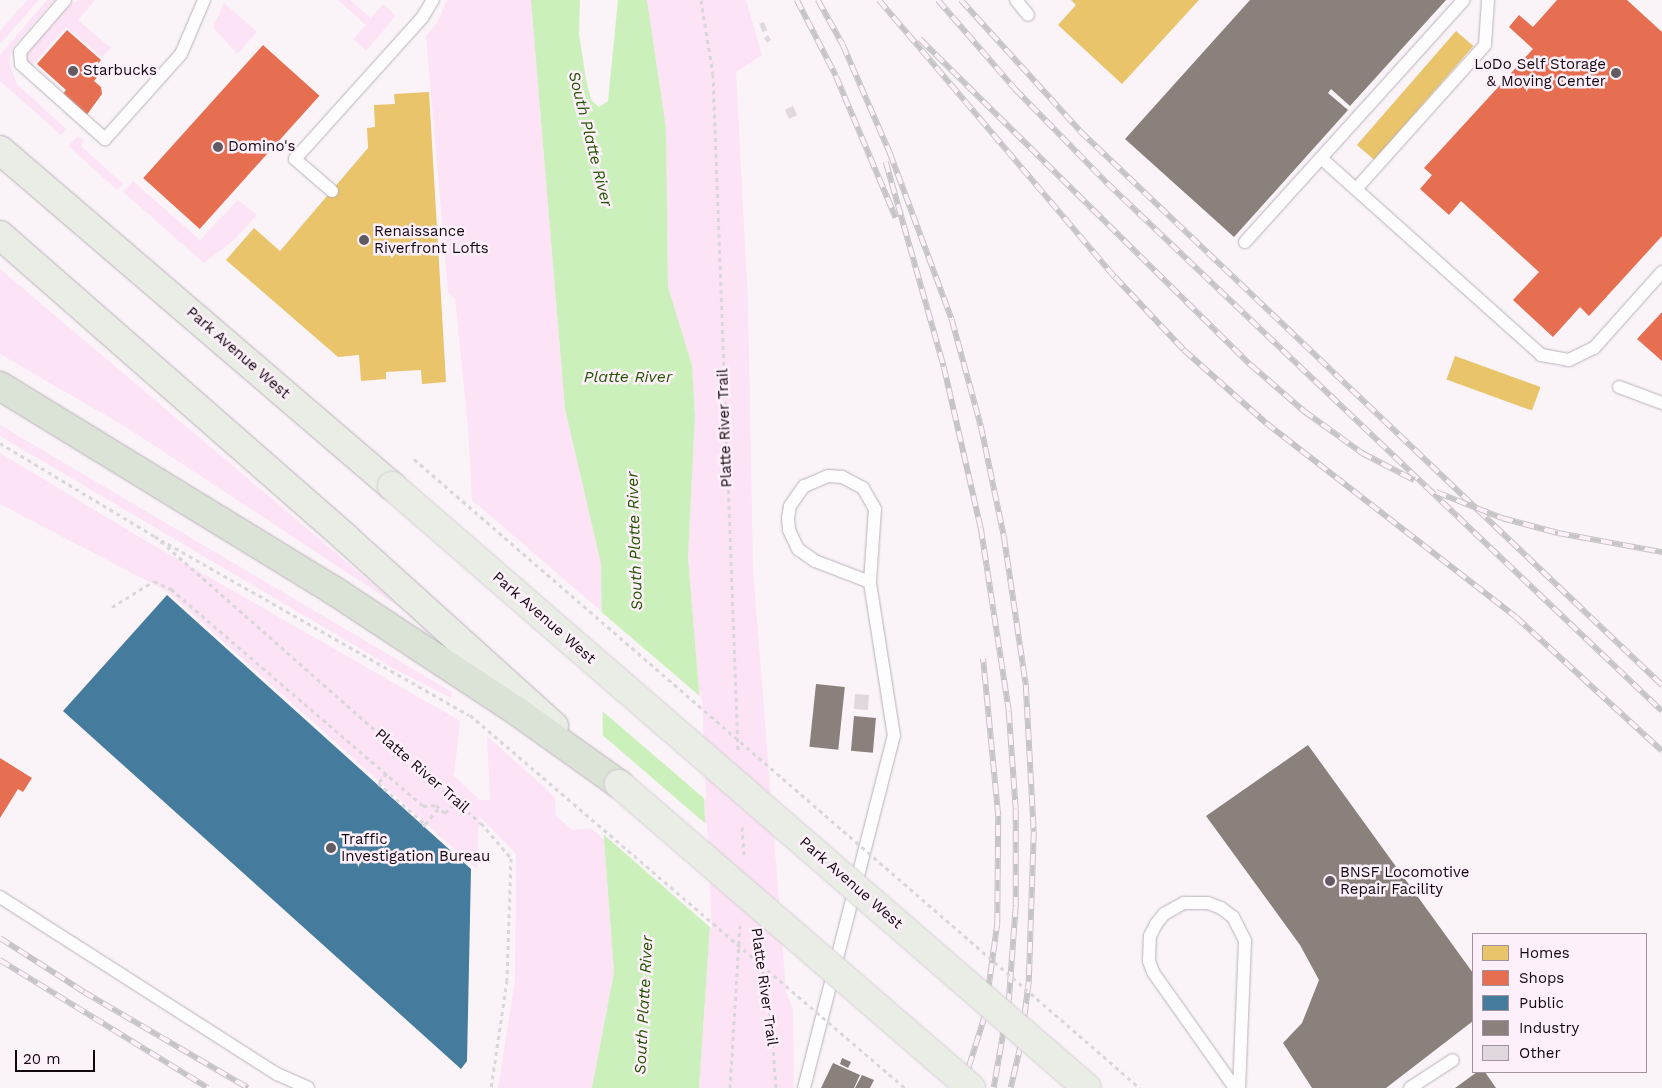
<!DOCTYPE html>
<html>
<head>
<meta charset="utf-8">
<style>
  body { margin:0 }
  #map { position:relative; width:1662px; height:1088px; overflow:hidden; background:#faf4f9; font-family:"Work Sans",sans-serif }
  div>[style] { position:absolute }
  [style*='--x'] { left:calc(var(--x)*1px); top:calc(var(--y)*1px); width:calc(var(--w)*1px); rotate:calc(var(--a)*1deg) }
  .green>* { inset:0; background:#fce3f5 }
  .water>* { inset:0; background:#ccf0bb }
  .pier>* { inset:0; background:#faf4f9 }
  .homes>* { inset:0; background:#e9c46a; transform-origin:0 0 }
  .shops>* { inset:0; background:#e76f51; transform-origin:0 0 }
  .public>* { inset:0; background:#457b9d }
  .industry>* { inset:0; background:#8a817c; transform-origin:0 0 }
  .building>* { inset:0; background:#e1d7df; transform-origin:0 0 }
  .path>* { height:3px; margin-top:-1.5px; transform-origin:0; background:repeating-linear-gradient(90deg,#d9d7d9 0 4px,transparent 0 8px) }
  .roads { filter:drop-shadow(0 0 1px #bab1b8) drop-shadow(0 0 1px #bab1b8) }
  .lane>* { height:12px; margin:-6px; padding:0 6px; transform-origin:6px; border-radius:6px; background:#fefdfe }
  .primary>* { height:28px; margin:-14px; padding:0 14px; transform-origin:14px; border-radius:14px; background:#e9ede5 }
  .highway>* { height:28px; margin:-14px; padding:0 14px; transform-origin:14px; border-radius:14px; background:#dbe2d6 }
  .rail>* { height:5.5px; margin-top:-2.75px; transform-origin:0; background:repeating-linear-gradient(90deg,#fef0fa 0 11px,#c7c4c6 0 22px); box-sizing:border-box; border-block:1px solid #c7c4c6 }
  .path-bridge>* { height:3px; margin-top:-1.5px; transform-origin:0; background:repeating-linear-gradient(90deg,#d9d7d9 0 4px,transparent 0 8px) }
  .bridges { filter:drop-shadow(0 0 1px #d3ced2) drop-shadow(0 0 1px #d3ced2) }
  .primary-bridge>* { height:28px; margin:-14px; padding:0 14px; transform-origin:14px; border-radius:14px; background:#e9ede5 }
  .dots>* { width:14px; height:14px; translate:-50% -50%; box-sizing:border-box; border:2px solid #fef0fa; border-radius:50% }
  span { translate:-50% -50%; white-space:nowrap; text-align:center; line-height:1.15; -webkit-text-stroke:5px #fef0fa; paint-order:stroke }
  .poi-label { font-size:15px; color:#120810 }
  .right { translate:-100% -50%; text-align:right }
  .left { translate:0 -50%; text-align:left }
  .street-label { font-size:15px; color:#120810 }
  .water-label { font-size:16px; color:#235400; font-style:italic }
  .legend { position:absolute; left:1472px; top:933px; width:175px; height:140px; box-sizing:border-box; background:#fef0fa; border:1px solid #a0939c; margin:0; padding:6px 9px; list-style:none; font-size:15px; color:#120810 }
  .legend li { display:flex; align-items:center; gap:10px; height:25px }
  .legend b { width:25px; border:1px solid #a0939c }
  .scale { position:absolute; left:15px; top:1050px; width:80px; height:22px; box-sizing:border-box; border:2px solid #120810; border-top:0; padding-left:6px; font-size:15px; line-height:18px; white-space:nowrap; color:#120810; -webkit-text-stroke:4px #fef0fa; paint-order:stroke }
</style>
</head>
<body>
<div id="map">
  <div class="green">
    <div style="clip-path:polygon(27px 0,39px 0,0 44px,0 31px)"></div>
    <div style="clip-path:polygon(47px 0,54px 0,13px 47px,9px 62px,17px 84px,66px 129px,61px 135px,0 81px,0 55px)"></div>
    <div style="clip-path:polygon(80px 0,95px 0,78px 20px,111px 48px,102px 58px,66px 27px,32px 66px,27px 62px,27px 52px,73px 2px)"></div>
    <div style="clip-path:polygon(338px 0,350px 0,371px 18px,383px 4px,396px 16px,366px 51px,353px 39px,366px 25px)"></div>
    <div style="clip-path:polygon(447px 0,531px 0,565px 409px,601px 564px,601px 611px,472px 500px,468px 426px,455px 299px,448px 292px,426px 36px,437px 23px)"></div>
    <div style="clip-path:polygon(647px 0,746px 0,762px 55px,736px 72px,748px 302px,753px 568px,786px 992px,793px 1010px,794px 1088px,699px 1088px,710px 926px,699px 691px,688px 557px,695px 415px,692px 365px,668px 287px,666px 128px)"></div>
    <div style="clip-path:polygon(224px 3px,257px 32px,237px 54px,213px 27px)"></div>
    <div style="clip-path:polygon(78px 136px,84px 141px,81px 146px,123px 184px,117px 190px,68px 146px)"></div>
    <div style="clip-path:polygon(133px 181px,200px 240px,238px 200px,257px 215px,234px 240px,204px 263px,123px 192px)"></div>
    <div style="clip-path:polygon(0 269px,401px 608px,129px 429px,0 354px)"></div>
    <div style="clip-path:polygon(0 425px,452px 692px,451px 698px,398px 671px,0 436px)"></div>
    <div style="clip-path:polygon(0 453px,141px 538px,460px 721px,454px 776px,480px 800px,490px 800px,487px 736px,555px 797px,556px 816px,573px 830px,591px 828px,604px 840px,614px 972px,592px 1088px,498px 1088px,515px 980px,516px 854px,479px 816px,477px 869px,168px 592px,0 504px)"></div>
  </div>
  <div class="water">
    <div style="clip-path:polygon(531px 0,580px 0,579px 34px,586px 79px,591px 100px,599px 107px,608px 101px,618px 0,647px 0,666px 128px,668px 287px,692px 365px,695px 415px,688px 557px,699px 691px,710px 926px,699px 1088px,592px 1088px,614px 972px,604px 840px,601px 564px,565px 409px)"></div>
  </div>
  <div class="pier">
    <div style="clip-path:polygon(599px 610px,702px 698px,706px 800px,600px 709px)"></div>
    <div style="clip-path:polygon(600px 733px,707px 825px,712px 929px,602px 833px)"></div>
  </div>
  <div class="homes">
    <div style="clip-path:polygon(1071px 0,1199px 0,1122px 84px,1058px 25px,1076px 5px)"></div>
    <div style="left:1456px;top:31px;width:23px;height:151px;rotate:41deg"></div>
    <div style="clip-path:polygon(429px 92px,446px 382px,422px 384px,421px 370px,386px 372px,386px 379px,361px 381px,359px 355px,338px 357px,226px 260px,254px 228px,280px 251px,368px 148px,367px 128px,375px 127px,374px 105px,395px 104px,394px 94px)"></div>
    <div style="left:1455px;top:356px;width:91px;height:25px;rotate:20deg"></div>
  </div>
  <div class="shops">
    <div style="clip-path:polygon(1557px 0,1627px 0,1662px 32px,1662px 236px,1589px 316px,1580px 307px,1553px 337px,1513px 300px,1539px 272px,1461px 201px,1449px 215px,1420px 189px,1432px 175px,1424px 168px,1533px 49px,1509px 27px,1519px 15px,1533px 27px)"></div>
    <div style="clip-path:polygon(67px 30px,101px 60px,93px 70px,99px 75px,94px 81px,101px 87px,102px 94px,86px 116px,62px 95px,66px 90px,37px 64px)"></div>
    <div style="left:263px;top:45px;width:76px;height:179px;rotate:42deg"></div>
    <div style="clip-path:polygon(1662px 312px,1662px 361px,1637px 339px)"></div>
    <div style="clip-path:polygon(0 758px,32px 778px,23px 792px,18px 789px,0 818px)"></div>
  </div>
  <div class="public">
    <div style="clip-path:polygon(167px 595px,471px 869px,467px 1061px,461px 1069px,63px 711px)"></div>
  </div>
  <div class="industry">
    <div style="clip-path:polygon(1250px 0,1446px 0,1350px 106px,1331px 89px,1328px 93px,1348px 110px,1234px 237px,1125px 139px)"></div>
    <div style="left:816px;top:684px;width:29px;height:63px;rotate:6deg"></div>
    <div style="left:854px;top:716px;width:22px;height:35px;rotate:5deg"></div>
    <div style="clip-path:polygon(1308px 745px,1473px 973px,1473px 1021px,1386px 1088px,1312px 1088px,1283px 1043px,1302px 1023px,1319px 980px,1300px 945px,1206px 816px)"></div>
    <div style="clip-path:polygon(842px 1058px,851px 1062px,848px 1068px,840px 1064px)"></div>
    <div style="clip-path:polygon(833px 1063px,860px 1075px,854px 1088px,821px 1088px)"></div>
    <div style="clip-path:polygon(1477px 1072px,1485px 1072px,1496px 1088px,1455px 1088px)"></div>
    <div style="clip-path:polygon(862px 1075px,874px 1080px,870px 1088px,855px 1088px)"></div>
  </div>
  <div class="building">
    <div style="left:764px;top:22px;width:9px;height:5px;rotate:69deg"></div>
    <div style="clip-path:polygon(768px 35px,771px 40px,767px 43px,764px 38px)"></div>
    <div style="left:793px;top:106px;width:10px;height:9px;rotate:66deg"></div>
    <div style="left:855px;top:694px;width:14px;height:15px;rotate:4deg"></div>
  </div>
  <div class="path">
    <div style="--x:701;--y:0;--w:75;--a:80.8"></div>
    <div style="--x:713;--y:74;--w:676;--a:87.88"></div>
    <div style="--x:0;--y:443;--w:182;--a:31.1"></div>
    <div style="--x:155;--y:536;--w:434;--a:41.4"></div>
    <div style="--x:481;--y:823;--w:46;--a:49.4"></div>
    <div style="--x:511;--y:858;--w:122;--a:91.9"></div>
    <div style="--x:507;--y:980;--w:109;--a:98.4"></div>
    <div style="--x:161;--y:540;--w:354;--a:29.6"></div>
    <div style="--x:112;--y:607;--w:49;--a:-31.8"></div>
    <div style="--x:154;--y:581;--w:19;--a:25"></div>
    <div style="--x:171;--y:589;--w:333;--a:40.7"></div>
    <div style="--x:423;--y:806;--w:13;--a:-4"></div>
    <div style="--x:436;--y:805;--w:12;--a:42"></div>
    <div style="--x:445;--y:813;--w:16;--a:-47"></div>
    <div style="--x:387;--y:773;--w:13;--a:132"></div>
    <div style="--x:378;--y:783;--w:62;--a:41.1"></div>
    <div style="--x:425;--y:824;--w:3;--a:135"></div>
    <div style="--x:425;--y:824;--w:21;--a:-49"></div>
    <div style="--x:742;--y:827;--w:28;--a:86"></div>
    <div style="--x:758;--y:940;--w:81;--a:80.8"></div>
    <div style="--x:771;--y:1020;--w:68;--a:85.8"></div>
    <div style="--x:730;--y:1088;--w:163;--a:-86.5"></div>
  </div>
  <div class="roads">
    <div class="lane">
      <div style="--x:65;--y:0;--w:69;--a:130.9"></div>
      <div style="--x:20;--y:52;--w:12;--a:85"></div>
      <div style="--x:21;--y:64;--w:113;--a:41.8"></div>
      <div style="--x:105;--y:139;--w:114;--a:-48.2"></div>
      <div style="--x:181;--y:54;--w:59;--a:-66.9"></div>
      <div style="--x:1016;--y:0;--w:19;--a:51"></div>
      <div style="--x:1321;--y:158;--w:295;--a:41.8"></div>
      <div style="--x:1541;--y:355;--w:28;--a:10"></div>
      <div style="--x:1569;--y:360;--w:28;--a:-26"></div>
      <div style="--x:1594;--y:348;--w:102;--a:-48.2"></div>
      <div style="--x:1356;--y:189;--w:193;--a:-48.1"></div>
      <div style="--x:1485;--y:45;--w:45;--a:-86.2"></div>
      <div style="--x:332;--y:191;--w:49;--a:-139.1"></div>
      <div style="--x:295;--y:159;--w:190;--a:-48"></div>
      <div style="--x:422;--y:18;--w:21;--a:-59"></div>
      <div style="--x:1245;--y:242;--w:326;--a:-47.9"></div>
      <div style="--x:1619;--y:387;--w:46;--a:20.4"></div>
      <div style="--x:0;--y:897;--w:329;--a:32.6"></div>
      <div style="--x:277;--y:1074;--w:34;--a:24"></div>
      <div style="--x:804;--y:1088;--w:363;--a:-75.7"></div>
      <div style="--x:894;--y:736;--w:156;--a:-98.9"></div>
      <div style="--x:870;--y:582;--w:73;--a:-86.1"></div>
      <div style="--x:875;--y:509;--w:24;--a:-120"></div>
      <div style="--x:863;--y:488;--w:24;--a:-152"></div>
      <div style="--x:842;--y:477;--w:14;--a:-176"></div>
      <div style="--x:828;--y:476;--w:26;--a:157"></div>
      <div style="--x:804;--y:486;--w:24;--a:125"></div>
      <div style="--x:790;--y:506;--w:12;--a:99"></div>
      <div style="--x:788;--y:518;--w:12;--a:85"></div>
      <div style="--x:789;--y:530;--w:21;--a:65"></div>
      <div style="--x:798;--y:549;--w:21;--a:35"></div>
      <div style="--x:815;--y:561;--w:59;--a:20.9"></div>
      <div style="--x:1235;--y:1088;--w:142;--a:-125.3"></div>
      <div style="--x:1153;--y:972;--w:12;--a:-110"></div>
      <div style="--x:1149;--y:961;--w:25;--a:-88"></div>
      <div style="--x:1150;--y:936;--w:13;--a:-63"></div>
      <div style="--x:1156;--y:924;--w:13;--a:-51"></div>
      <div style="--x:1164;--y:914;--w:23;--a:-29"></div>
      <div style="--x:1184;--y:903;--w:24;--a:0"></div>
      <div style="--x:1208;--y:903;--w:14;--a:21"></div>
      <div style="--x:1221;--y:908;--w:15;--a:37"></div>
      <div style="--x:1233;--y:917;--w:27;--a:63"></div>
      <div style="--x:1245;--y:941;--w:147;--a:92.3"></div>
      <div style="--x:1410;--y:1088;--w:51;--a:-33.1"></div>
    </div>
    <div class="primary">
      <div style="--x:0;--y:150;--w:516;--a:40.6"></div>
      <div style="--x:0;--y:235;--w:461;--a:41.2"></div>
      <div style="--x:347;--y:539;--w:279;--a:42.1"></div>
    </div>
    <div class="highway">
      <div style="--x:0;--y:386;--w:391;--a:31.5"></div>
      <div style="--x:333;--y:590;--w:222;--a:33.4"></div>
      <div style="--x:518;--y:712;--w:124;--a:35.5"></div>
    </div>
  </div>
  <div class="rail">
    <div style="--x:797;--y:0;--w:85;--a:62.8"></div>
    <div style="--x:836;--y:76;--w:154;--a:67.1"></div>
    <div style="--x:818;--y:0;--w:51;--a:60.9"></div>
    <div style="--x:843;--y:45;--w:118;--a:66.5"></div>
    <div style="--x:890;--y:153;--w:178;--a:69.6"></div>
    <div style="--x:952;--y:320;--w:110;--a:74.7"></div>
    <div style="--x:981;--y:426;--w:112;--a:78.2"></div>
    <div style="--x:1004;--y:536;--w:151;--a:81.6"></div>
    <div style="--x:1026;--y:685;--w:147;--a:86.9"></div>
    <div style="--x:1034;--y:832;--w:150;--a:91.9"></div>
    <div style="--x:1029;--y:982;--w:64;--a:97.2"></div>
    <div style="--x:1021;--y:1045;--w:44;--a:103.1"></div>
    <div style="--x:879;--y:0;--w:364;--a:49.6"></div>
    <div style="--x:1115;--y:277;--w:100;--a:46.6"></div>
    <div style="--x:1184;--y:350;--w:110;--a:41.7"></div>
    <div style="--x:1266;--y:423;--w:316;--a:37.8"></div>
    <div style="--x:1516;--y:617;--w:198;--a:42.5"></div>
    <div style="--x:938;--y:0;--w:118;--a:49.1"></div>
    <div style="--x:1015;--y:89;--w:132;--a:45.6"></div>
    <div style="--x:1107;--y:183;--w:766;--a:43.57"></div>
    <div style="--x:961;--y:0;--w:177;--a:47.7"></div>
    <div style="--x:1080;--y:131;--w:804;--a:43.59"></div>
    <div style="--x:920;--y:39;--w:465;--a:44.6"></div>
    <div style="--x:1251;--y:365;--w:70;--a:41"></div>
    <div style="--x:1304;--y:411;--w:72;--a:35.9"></div>
    <div style="--x:1362;--y:453;--w:59;--a:27.4"></div>
    <div style="--x:886;--y:162;--w:213;--a:74.2"></div>
    <div style="--x:944;--y:367;--w:165;--a:77.1"></div>
    <div style="--x:981;--y:528;--w:186;--a:81.3"></div>
    <div style="--x:1009;--y:712;--w:97;--a:85.9"></div>
    <div style="--x:1016;--y:809;--w:97;--a:90"></div>
    <div style="--x:1016;--y:906;--w:95;--a:94.2"></div>
    <div style="--x:1009;--y:1001;--w:88;--a:99.8"></div>
    <div style="--x:1436;--y:492;--w:71;--a:21.5"></div>
    <div style="--x:1502;--y:518;--w:58;--a:15"></div>
    <div style="--x:1558;--y:533;--w:106;--a:10.4"></div>
    <div style="--x:0;--y:938;--w:100;--a:32.7"></div>
    <div style="--x:84;--y:992;--w:190;--a:30.3"></div>
    <div style="--x:0;--y:960;--w:244;--a:31.6"></div>
    <div style="--x:962;--y:1088;--w:73;--a:-72.6"></div>
    <div style="--x:984;--y:1018;--w:95;--a:-82.1"></div>
    <div style="--x:997;--y:924;--w:108;--a:-89.5"></div>
    <div style="--x:998;--y:816;--w:158;--a:-95.5"></div>
  </div>
  <div class="path-bridge">
    <div style="--x:414;--y:459;--w:961;--a:40.91"></div>
    <div style="--x:470;--y:715;--w:573;--a:40.61"></div>
  </div>
  <div class="bridges">
    <div class="primary-bridge">
      <div style="--x:392;--y:486;--w:919;--a:40.9"></div>
      <div style="--x:619;--y:784;--w:465;--a:40.8"></div>
    </div>
  </div>
  <div class="dots">
    <div style="left:73px;top:71px;background:#635b62"></div>
    <div style="left:1616px;top:73px;background:#635b62"></div>
    <div style="left:218px;top:147px;background:#635b62"></div>
    <div style="left:364px;top:240px;background:#635b62"></div>
    <div style="left:331px;top:848px;background:#635b62"></div>
    <div style="left:1330px;top:881px;background:#635b62"></div>
  </div>
  <div class="poi-label">
    <span class="right" style="left:1606px;top:73px">LoDo Self Storage<br>&amp; Moving Center</span>
    <span class="left" style="left:83px;top:71px">Starbucks</span>
    <span class="left" style="left:228px;top:147px">Domino's</span>
    <span class="left" style="left:374px;top:240px">Renaissance<br>Riverfront Lofts</span>
    <span class="left" style="left:341px;top:848px">Traffic<br>Investigation Bureau</span>
    <span class="left" style="left:1340px;top:881px">BNSF Locomotive<br>Repair Facility</span>
  </div>
  <div class="street-label">
    <span style="left:238px;top:353px;rotate:41deg">Park Avenue West</span>
    <span style="left:725px;top:428px;rotate:-92deg">Platte River Trail</span>
    <span style="left:544px;top:618px;rotate:41deg">Park Avenue West</span>
    <span style="left:422px;top:771px;rotate:41deg">Platte River Trail</span>
    <span style="left:851px;top:883px;rotate:41deg">Park Avenue West</span>
    <span style="left:764px;top:987px;rotate:82deg">Platte River Trail</span>
  </div>
  <div class="water-label">
    <span style="left:590px;top:139px;rotate:76deg">South Platte River</span>
    <span style="left:628px;top:377px">Platte River</span>
    <span style="left:635px;top:541px;rotate:-92deg">South Platte River</span>
    <span style="left:644px;top:1005px;rotate:-87deg">South Platte River</span>
  </div>
  <ul class="legend">
  <li><b style="height:14px;background:#e9c46a"></b>Homes</li>
  <li><b style="height:14px;background:#e76f51"></b>Shops</li>
  <li><b style="height:14px;background:#457b9d"></b>Public</li>
  <li><b style="height:14px;background:#8a817c"></b>Industry</li>
  <li><b style="height:14px;background:#e1d7df"></b>Other</li>
  </ul>
  <div class="scale">20 m</div>
</div>
</body>
</html>
